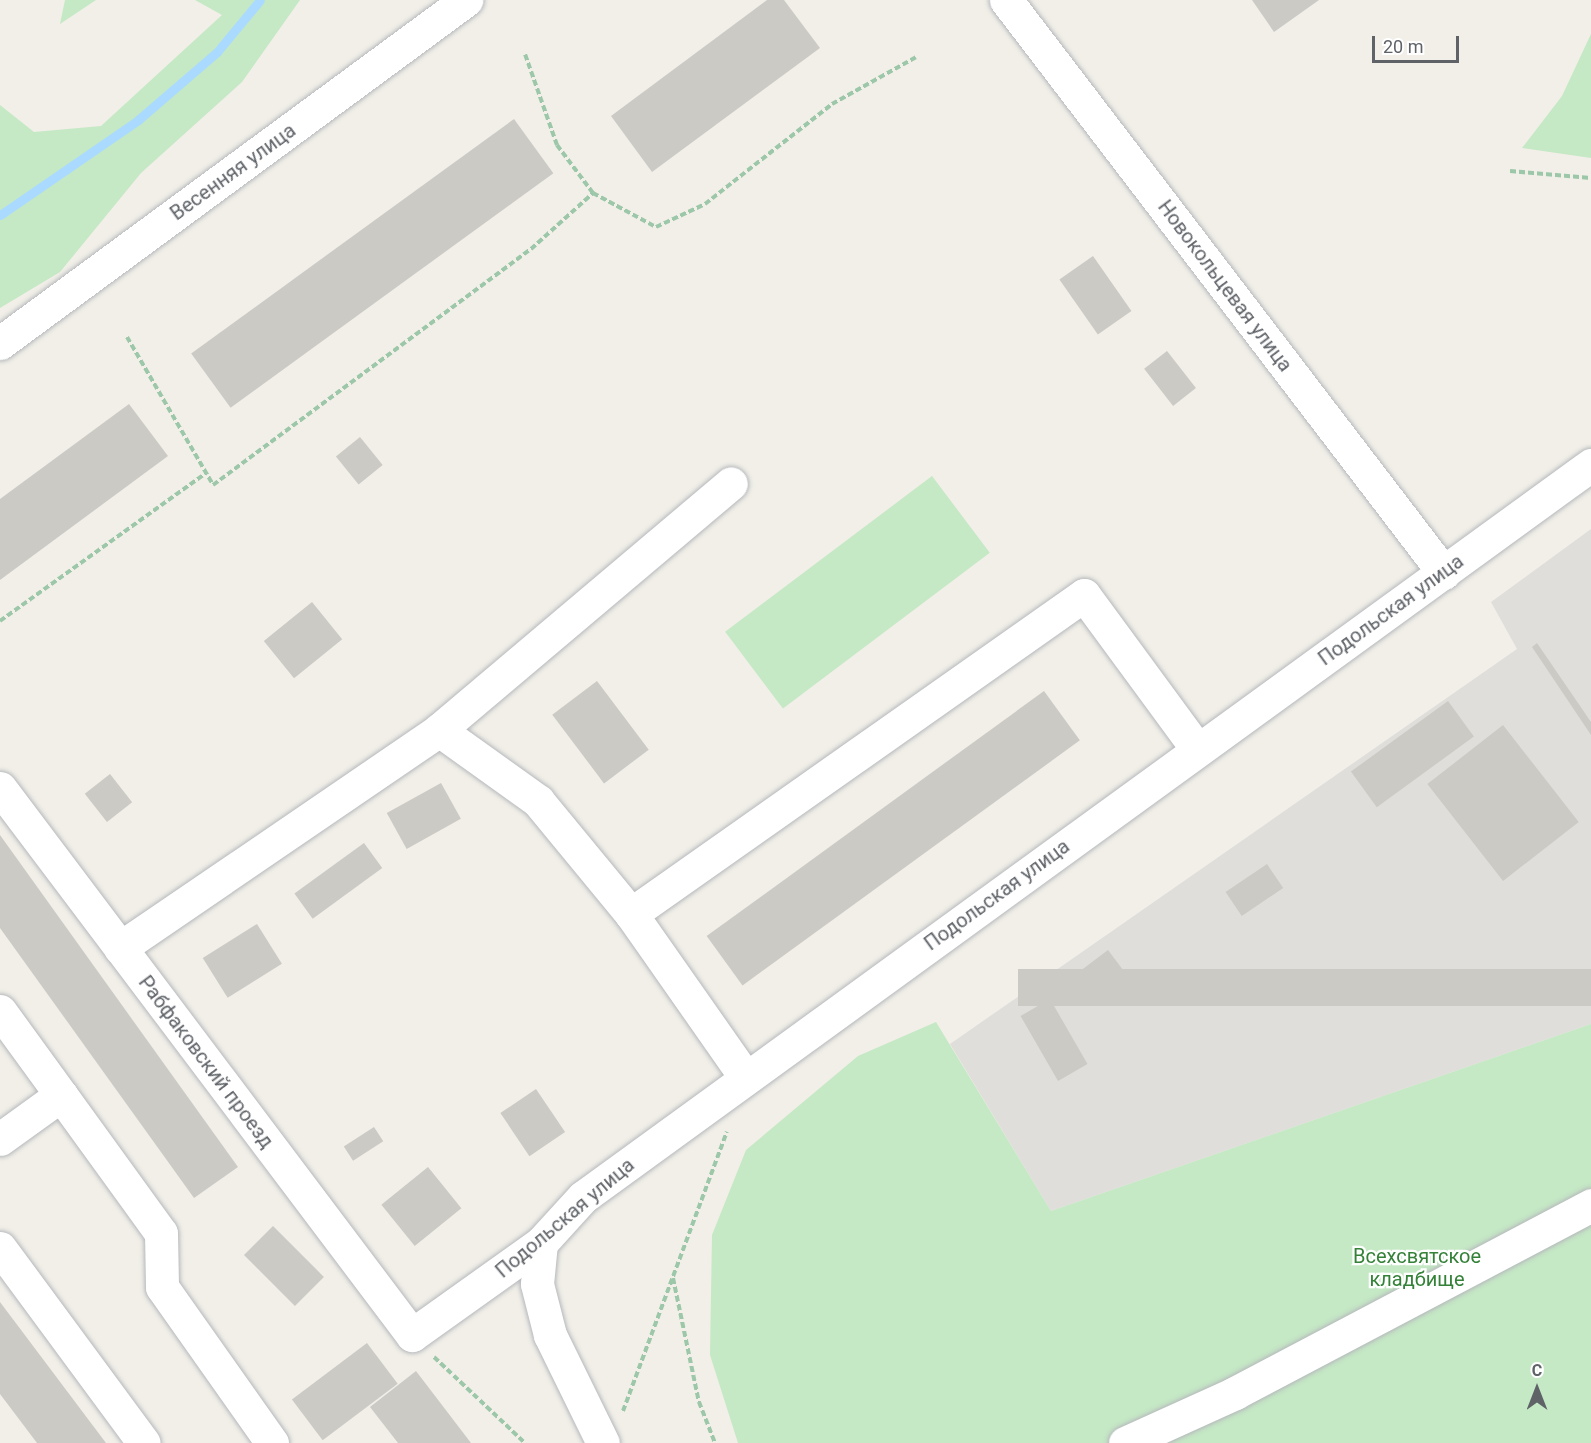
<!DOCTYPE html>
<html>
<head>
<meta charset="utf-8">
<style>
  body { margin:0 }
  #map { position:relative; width:1591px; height:1443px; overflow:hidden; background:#f1efe8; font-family:Roboto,sans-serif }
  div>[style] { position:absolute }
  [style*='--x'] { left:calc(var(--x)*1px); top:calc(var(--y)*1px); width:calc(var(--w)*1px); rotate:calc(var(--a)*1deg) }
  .industrial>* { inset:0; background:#e0deda }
  .green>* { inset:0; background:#c5e8c5; transform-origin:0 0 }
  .stream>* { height:9px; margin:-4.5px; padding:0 4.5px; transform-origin:4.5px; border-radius:4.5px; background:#aadaff }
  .building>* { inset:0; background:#cccac5; transform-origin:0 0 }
  .path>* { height:4px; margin-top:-2px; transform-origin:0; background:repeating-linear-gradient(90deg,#9cc7a9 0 6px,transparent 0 9px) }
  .roads { filter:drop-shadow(0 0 2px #b5b8bc) drop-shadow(0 0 2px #b5b8bc) }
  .minor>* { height:33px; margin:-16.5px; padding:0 16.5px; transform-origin:16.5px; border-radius:16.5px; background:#fff }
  span { translate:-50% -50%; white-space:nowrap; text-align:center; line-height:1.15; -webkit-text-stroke:4.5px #fff; paint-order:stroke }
  .street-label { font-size:20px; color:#5f6368 }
  .park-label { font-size:20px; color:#348238 }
  .north { position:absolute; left:1507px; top:1359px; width:60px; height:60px; -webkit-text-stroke:4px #fff; paint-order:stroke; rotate:0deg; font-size:16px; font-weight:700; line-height:24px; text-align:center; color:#5f6368 }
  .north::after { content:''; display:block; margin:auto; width:21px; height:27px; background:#5f6368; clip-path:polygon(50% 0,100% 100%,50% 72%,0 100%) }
  .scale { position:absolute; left:1372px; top:36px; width:87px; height:27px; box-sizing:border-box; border:3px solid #5f6368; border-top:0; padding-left:8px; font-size:18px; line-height:21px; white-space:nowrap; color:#5f6368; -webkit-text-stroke:4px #fff; paint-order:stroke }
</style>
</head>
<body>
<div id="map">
  <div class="industrial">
    <div style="clip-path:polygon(1591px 529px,1591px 1024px,1051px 1211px,950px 1044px,1517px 649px,1491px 602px)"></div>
  </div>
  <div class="green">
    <div style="clip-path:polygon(65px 0,96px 0,60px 24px)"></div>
    <div style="clip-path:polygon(195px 0,300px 0,242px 82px,141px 173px,60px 272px,0 308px,0 105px,34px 132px,101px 126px,222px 15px)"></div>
    <div style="clip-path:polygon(1591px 34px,1591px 158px,1522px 148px,1562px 96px)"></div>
    <div style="left:932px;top:476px;width:96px;height:259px;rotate:53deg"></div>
    <div style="clip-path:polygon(936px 1022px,1051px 1211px,1591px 1024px,1591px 1443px,738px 1443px,710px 1355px,712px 1235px,746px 1150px,858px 1056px)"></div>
  </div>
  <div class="stream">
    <div style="--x:0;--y:215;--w:168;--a:-34.5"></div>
    <div style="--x:138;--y:120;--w:104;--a:-40.7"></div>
    <div style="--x:217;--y:52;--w:67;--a:-50.4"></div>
  </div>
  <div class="building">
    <div style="clip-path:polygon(767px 0,784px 0,820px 48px,652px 172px,611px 116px)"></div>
    <div style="clip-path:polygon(1252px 0,1319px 0,1274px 32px)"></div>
    <div style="left:514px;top:119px;width:67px;height:399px;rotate:54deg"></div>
    <div style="left:1093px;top:256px;width:67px;height:41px;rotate:55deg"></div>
    <div style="left:1167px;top:351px;width:47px;height:29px;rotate:52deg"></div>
    <div style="clip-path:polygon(129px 404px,168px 456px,0 580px,0 499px)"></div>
    <div style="left:360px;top:437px;width:36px;height:31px;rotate:51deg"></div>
    <div style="left:312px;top:602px;width:48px;height:62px;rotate:51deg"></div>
    <div style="clip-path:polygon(1537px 643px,1591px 722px,1591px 735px,1532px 647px)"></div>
    <div style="left:597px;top:681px;width:86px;height:56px;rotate:53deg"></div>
    <div style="left:1044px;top:691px;width:61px;height:417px;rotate:54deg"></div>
    <div style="left:1448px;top:701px;width:44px;height:120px;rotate:54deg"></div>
    <div style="left:1503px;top:725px;width:123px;height:96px;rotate:52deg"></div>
    <div style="left:110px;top:774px;width:36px;height:32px;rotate:52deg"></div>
    <div style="left:441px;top:783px;width:41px;height:62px;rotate:61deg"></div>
    <div style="clip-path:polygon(0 835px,238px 1167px,194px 1198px,0 928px)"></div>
    <div style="left:364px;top:843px;width:31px;height:86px;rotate:54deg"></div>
    <div style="left:1267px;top:864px;width:29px;height:50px;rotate:56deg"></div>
    <div style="left:257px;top:924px;width:47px;height:64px;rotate:58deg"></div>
    <div style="left:1108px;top:950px;width:25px;height:58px;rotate:53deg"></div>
    <div style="left:1591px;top:969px;width:37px;height:573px;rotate:90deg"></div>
    <div style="left:1050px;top:999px;width:75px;height:34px;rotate:60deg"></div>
    <div style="left:536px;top:1089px;width:52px;height:43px;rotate:56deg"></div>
    <div style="left:374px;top:1127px;width:17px;height:36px;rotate:57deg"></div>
    <div style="left:428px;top:1167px;width:53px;height:60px;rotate:51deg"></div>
    <div style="left:273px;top:1226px;width:72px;height:41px;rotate:45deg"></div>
    <div style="clip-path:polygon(0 1302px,106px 1443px,37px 1443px,0 1394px)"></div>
    <div style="left:367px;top:1343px;width:51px;height:94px;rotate:53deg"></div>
    <div style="clip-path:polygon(416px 1371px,471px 1443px,398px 1443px,370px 1407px)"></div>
  </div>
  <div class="path">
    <div style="--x:1510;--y:171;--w:81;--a:4.9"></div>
    <div style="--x:593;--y:193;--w:72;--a:28.4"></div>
    <div style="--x:656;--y:227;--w:54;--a:-25.1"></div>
    <div style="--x:705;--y:204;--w:162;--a:-38.2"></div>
    <div style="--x:832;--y:104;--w:96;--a:-29.2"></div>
    <div style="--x:127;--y:337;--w:171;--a:59.8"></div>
    <div style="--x:213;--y:485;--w:396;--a:-36.6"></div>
    <div style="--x:531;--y:249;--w:84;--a:-42.1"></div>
    <div style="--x:593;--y:193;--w:60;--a:-126.9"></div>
    <div style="--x:557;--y:145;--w:96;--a:-109.4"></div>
    <div style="--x:0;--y:621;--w:254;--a:-35.7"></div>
    <div style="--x:673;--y:1278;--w:127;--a:78.2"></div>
    <div style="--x:699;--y:1402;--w:44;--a:68.7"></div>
    <div style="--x:434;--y:1357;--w:125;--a:43.4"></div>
    <div style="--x:623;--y:1411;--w:298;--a:-69.6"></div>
  </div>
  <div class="roads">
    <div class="minor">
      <div style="--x:1006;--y:0;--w:721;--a:52.61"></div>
      <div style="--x:0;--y:343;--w:579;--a:-36.35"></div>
      <div style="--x:439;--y:730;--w:122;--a:35.6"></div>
      <div style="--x:538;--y:801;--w:146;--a:50.5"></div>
      <div style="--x:0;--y:788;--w:685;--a:53.01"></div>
      <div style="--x:412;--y:1335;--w:158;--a:-35.5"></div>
      <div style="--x:541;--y:1243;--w:62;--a:-47.6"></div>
      <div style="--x:583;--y:1197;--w:1246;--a:-35.99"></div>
      <div style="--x:120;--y:948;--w:386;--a:-34.3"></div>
      <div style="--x:439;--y:730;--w:382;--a:-40.2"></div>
      <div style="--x:0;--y:1011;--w:104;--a:54"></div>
      <div style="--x:61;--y:1095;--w:75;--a:144.2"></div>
      <div style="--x:746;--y:1078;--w:200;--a:-125"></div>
      <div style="--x:631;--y:914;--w:554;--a:-35.15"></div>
      <div style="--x:1084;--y:595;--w:191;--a:53.7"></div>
      <div style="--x:61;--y:1095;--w:170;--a:54.1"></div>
      <div style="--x:161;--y:1233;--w:54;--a:88.9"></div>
      <div style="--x:162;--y:1287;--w:191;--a:54.8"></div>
      <div style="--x:541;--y:1243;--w:41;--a:95.6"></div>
      <div style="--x:537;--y:1284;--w:53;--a:75.7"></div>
      <div style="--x:550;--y:1335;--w:120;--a:63.9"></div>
      <div style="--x:0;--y:1248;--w:242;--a:53.6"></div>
      <div style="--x:1125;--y:1443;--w:121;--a:-24.4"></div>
      <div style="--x:1235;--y:1393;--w:403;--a:-27.8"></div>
    </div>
  </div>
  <div class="street-label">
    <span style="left:233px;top:172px;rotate:-36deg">Весенняя улица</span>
    <span style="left:1225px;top:286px;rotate:53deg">Новокольцевая улица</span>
    <span style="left:1391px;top:610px;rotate:-36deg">Подольская улица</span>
    <span style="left:997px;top:895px;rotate:-36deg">Подольская улица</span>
    <span style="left:206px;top:1062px;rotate:53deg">Рабфаковский проезд</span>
    <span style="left:565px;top:1218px;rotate:-40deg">Подольская улица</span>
  </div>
  <div class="park-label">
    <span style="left:1417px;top:1268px">Всехсвятское<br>кладбище</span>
  </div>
  <div class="north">С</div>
  <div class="scale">20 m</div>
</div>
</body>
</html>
